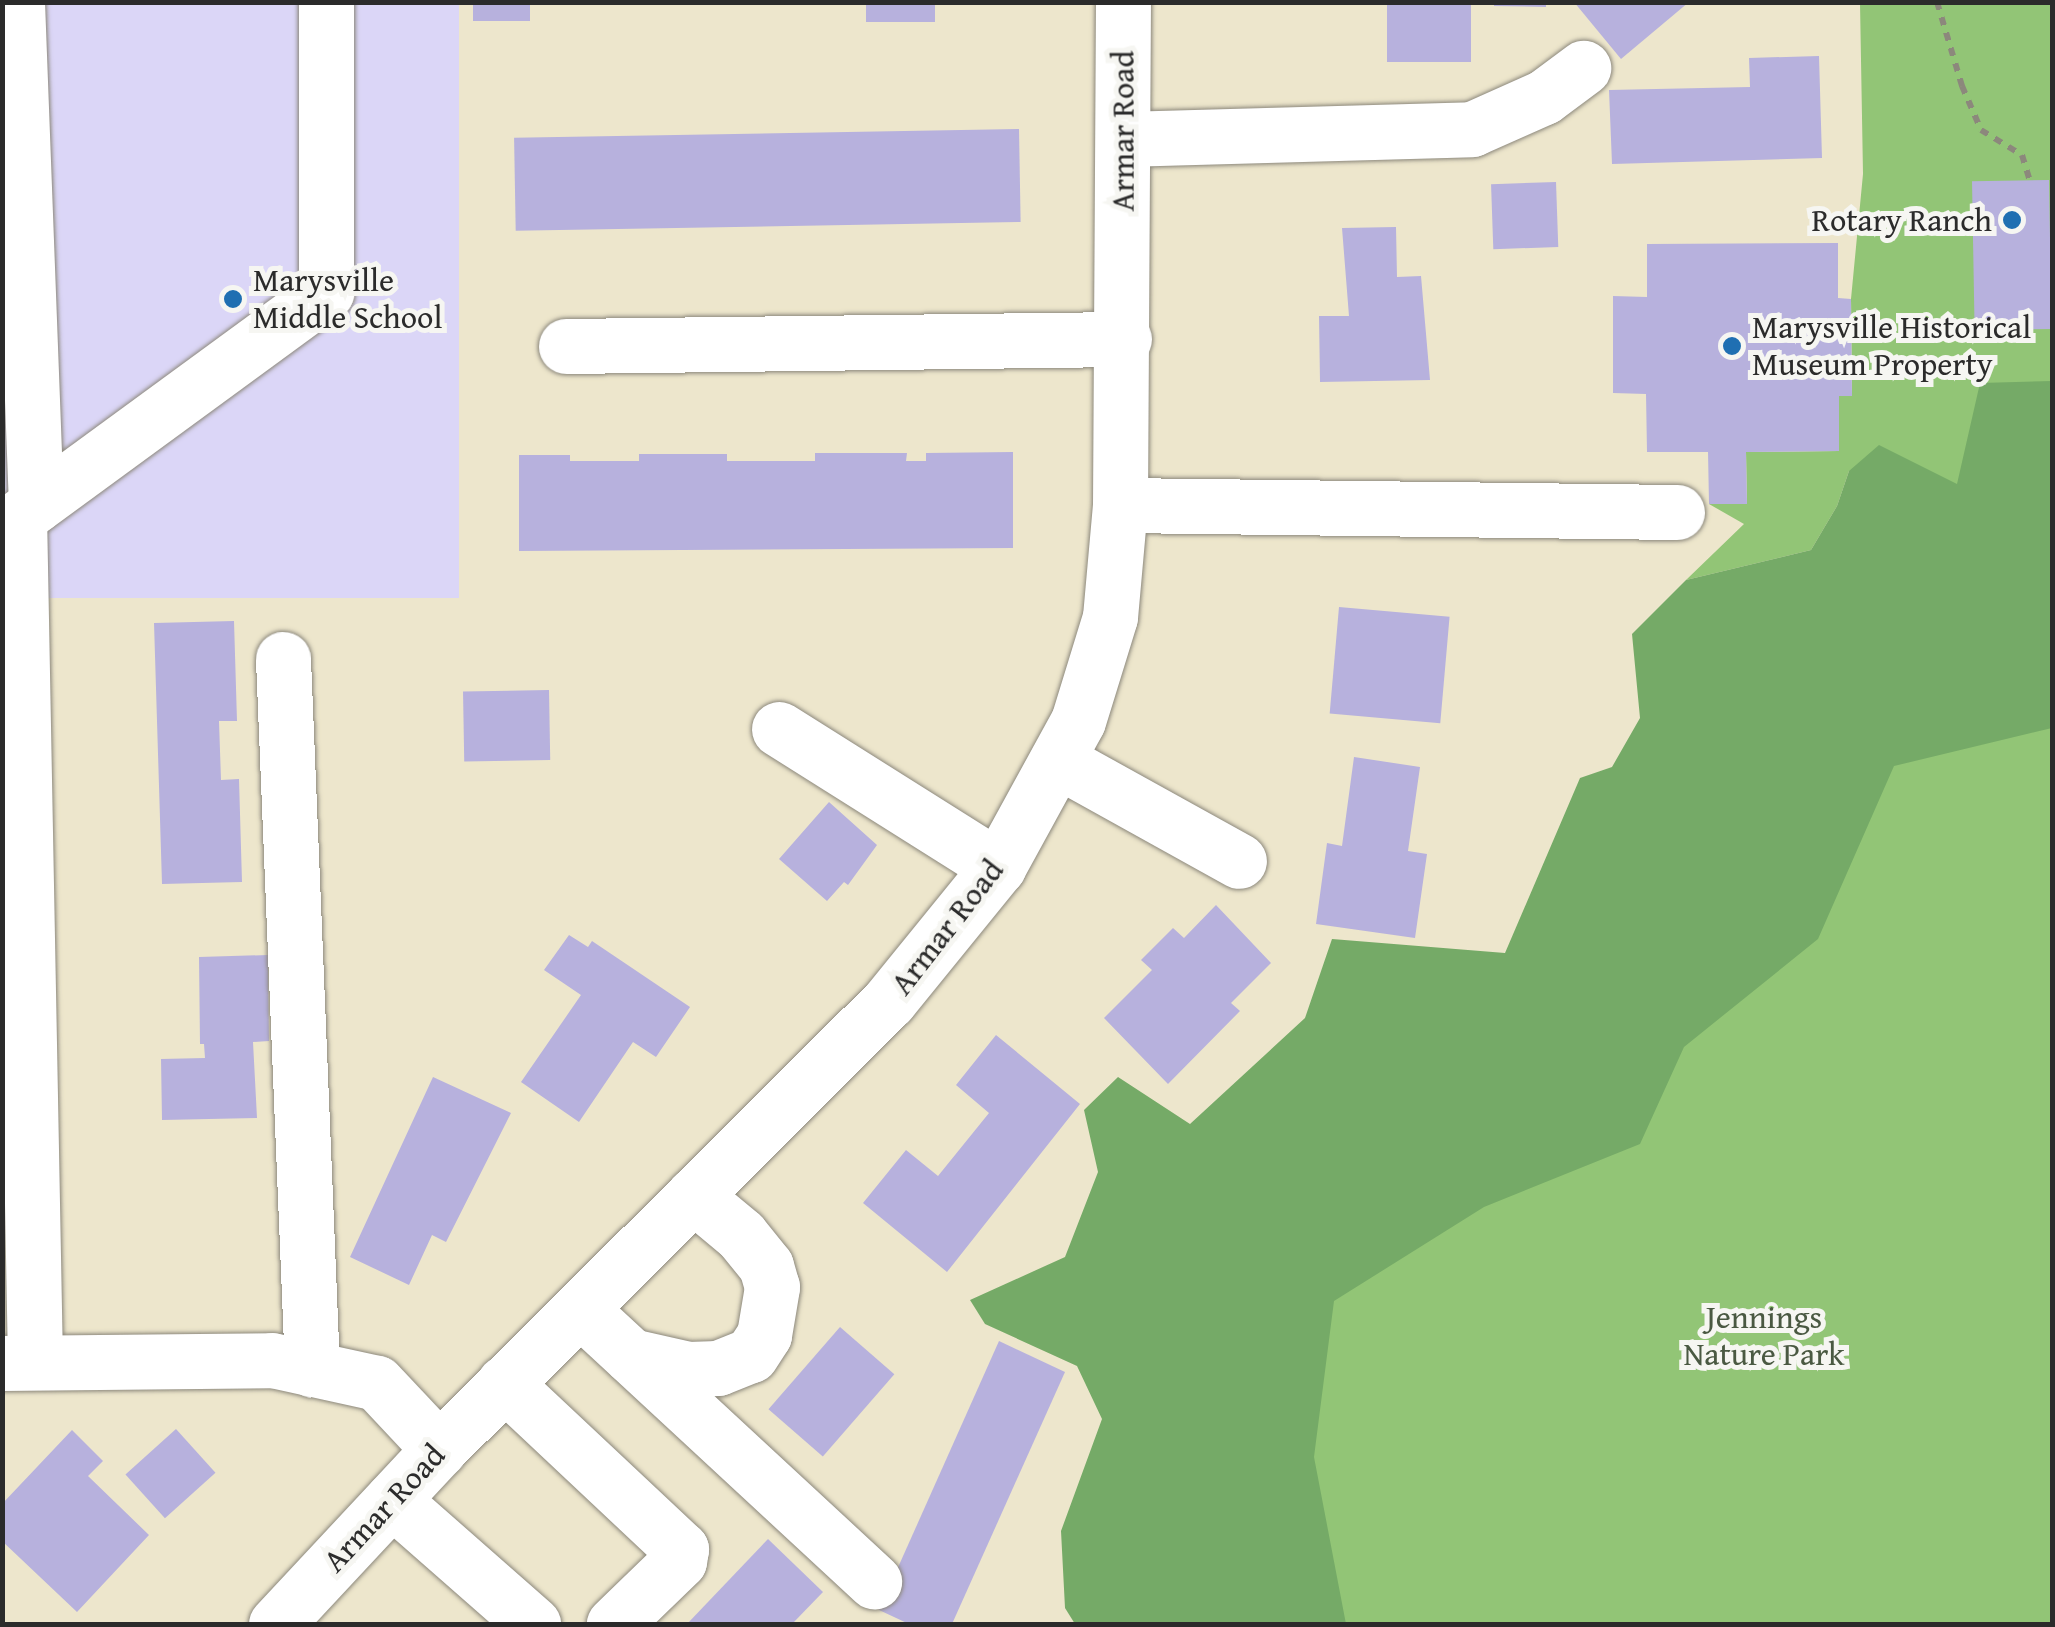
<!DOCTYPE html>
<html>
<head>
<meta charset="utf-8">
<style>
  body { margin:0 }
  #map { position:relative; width:2055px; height:1627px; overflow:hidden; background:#ede6cc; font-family:"Gentium Book Plus",serif }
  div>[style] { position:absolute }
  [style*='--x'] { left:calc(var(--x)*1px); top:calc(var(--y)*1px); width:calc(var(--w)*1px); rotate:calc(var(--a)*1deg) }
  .built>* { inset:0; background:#dbd6f7; transform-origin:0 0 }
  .green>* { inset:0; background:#92c576 }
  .forest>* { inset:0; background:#75aa67 }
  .building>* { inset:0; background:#b7b1dd; transform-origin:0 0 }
  .path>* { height:6px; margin-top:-3px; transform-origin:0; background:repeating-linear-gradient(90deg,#8c887c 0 8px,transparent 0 16px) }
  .roads { filter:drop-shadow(0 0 2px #8c887c) drop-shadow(0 0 2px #8c887c) }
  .minor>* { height:55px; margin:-27.5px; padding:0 27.5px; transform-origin:27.5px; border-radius:27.5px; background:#fff }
  .dots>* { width:28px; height:28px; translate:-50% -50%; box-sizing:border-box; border:5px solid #f6f6f2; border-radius:50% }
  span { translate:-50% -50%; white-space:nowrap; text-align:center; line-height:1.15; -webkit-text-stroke:10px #f6f6f2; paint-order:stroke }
  .street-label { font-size:32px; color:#2b2b2b }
  .poi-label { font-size:32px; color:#2b2b2b }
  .right { translate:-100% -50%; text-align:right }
  .left { translate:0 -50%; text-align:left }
  .park-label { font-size:32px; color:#4a5942 }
  .frame { position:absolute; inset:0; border:5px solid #2b2b2b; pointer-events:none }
</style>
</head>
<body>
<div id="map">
  <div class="built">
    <div style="left:2px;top:3px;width:457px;height:595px"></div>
  </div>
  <div class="green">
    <div style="clip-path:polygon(1860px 3px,2052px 3px,2052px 1624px,1126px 1624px,1117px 1232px,1576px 1119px,1866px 599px,1849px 471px,1837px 506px,1811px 550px,1686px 580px,1744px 524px,1709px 504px,1747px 503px,1746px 452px,1839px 451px,1839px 396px,1852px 395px,1851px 299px,1863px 174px)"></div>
  </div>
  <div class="forest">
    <div style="clip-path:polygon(2052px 381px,2052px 728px,1894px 766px,1818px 939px,1684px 1047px,1640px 1144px,1484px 1207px,1334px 1301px,1314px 1457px,1346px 1624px,1075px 1624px,1065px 1608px,1061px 1531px,1102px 1419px,1077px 1366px,985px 1324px,970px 1300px,1065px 1257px,1098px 1172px,1084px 1110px,1118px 1077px,1190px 1124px,1305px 1018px,1332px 939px,1505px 953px,1580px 778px,1612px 767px,1640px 718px,1632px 634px,1686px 580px,1811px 550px,1837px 506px,1849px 471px,1879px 445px,1957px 484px,1980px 383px)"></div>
  </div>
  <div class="building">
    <div style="left:473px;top:2px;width:57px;height:19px"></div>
    <div style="left:866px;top:2px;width:69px;height:20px"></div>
    <div style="left:1387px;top:2px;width:84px;height:60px"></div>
    <div style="clip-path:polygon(1494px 2px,1546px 2px,1546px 7px,1494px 6px)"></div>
    <div style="clip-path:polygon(1574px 2px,1689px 2px,1621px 59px)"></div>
    <div style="clip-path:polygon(1819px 56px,1822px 158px,1612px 164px,1609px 90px,1750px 87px,1749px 58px)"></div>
    <div style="left:1019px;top:129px;width:93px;height:505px;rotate:89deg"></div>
    <div style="left:2049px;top:180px;width:149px;height:77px;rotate:89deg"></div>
    <div style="left:1556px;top:182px;width:65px;height:65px;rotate:88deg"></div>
    <div style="clip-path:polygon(1396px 227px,1397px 277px,1421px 276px,1430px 380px,1320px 382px,1319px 316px,1349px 316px,1342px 228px)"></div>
    <div style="clip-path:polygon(1838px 243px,1838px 298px,1851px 299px,1852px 396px,1839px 396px,1839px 451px,1746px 452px,1747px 504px,1709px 504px,1708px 452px,1647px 452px,1646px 394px,1613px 393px,1613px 296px,1647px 297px,1647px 244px)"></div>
    <div style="clip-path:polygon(1013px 452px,1013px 548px,519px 551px,519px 455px,570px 455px,570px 461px,639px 461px,639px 454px,727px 454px,727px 461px,815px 461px,815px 453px,907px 453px,906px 461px,926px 461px,926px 453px)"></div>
    <div style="left:1339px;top:607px;width:111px;height:107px;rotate:5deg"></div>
    <div style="clip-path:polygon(234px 621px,237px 721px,219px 721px,221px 780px,239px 779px,242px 882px,162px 884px,154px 623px)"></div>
    <div style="left:549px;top:690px;width:70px;height:86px;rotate:89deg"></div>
    <div style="clip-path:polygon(1354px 757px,1420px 767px,1408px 851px,1427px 854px,1415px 938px,1316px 924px,1327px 843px,1342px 846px)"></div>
    <div style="clip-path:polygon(829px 802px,877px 845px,848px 885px,844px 882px,827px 901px,779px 859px)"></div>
    <div style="clip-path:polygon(1216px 905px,1271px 963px,1231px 1003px,1240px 1011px,1168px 1084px,1104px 1018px,1152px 970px,1141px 960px,1173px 928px,1184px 938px)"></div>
    <div style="clip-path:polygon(569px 935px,588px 947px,592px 941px,690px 1007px,656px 1057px,633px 1042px,579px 1122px,521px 1082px,581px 995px,544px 970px)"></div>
    <div style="clip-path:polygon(268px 955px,269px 1041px,253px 1042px,257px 1118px,162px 1120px,161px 1059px,205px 1058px,204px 1044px,200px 1044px,199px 957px)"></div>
    <div style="clip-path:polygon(996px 1035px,1080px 1104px,947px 1272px,863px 1203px,906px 1150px,938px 1176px,989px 1113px,956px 1085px)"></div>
    <div style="clip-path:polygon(433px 1077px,511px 1113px,446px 1242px,432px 1235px,409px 1285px,350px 1257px)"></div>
    <div style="left:840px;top:1327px;width:72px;height:109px;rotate:41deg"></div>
    <div style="clip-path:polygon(999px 1341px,1065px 1372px,952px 1624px,909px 1624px,879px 1610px)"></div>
    <div style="left:176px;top:1429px;width:59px;height:68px;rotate:48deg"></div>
    <div style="clip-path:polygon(72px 1430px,103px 1461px,88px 1476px,149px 1535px,77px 1612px,2px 1541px,2px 1504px)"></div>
    <div style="clip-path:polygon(768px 1539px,823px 1592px,792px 1624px,687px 1624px)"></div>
  </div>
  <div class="path">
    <div style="--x:1937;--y:2;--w:88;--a:73.4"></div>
    <div style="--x:1962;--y:86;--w:48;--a:66.6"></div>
    <div style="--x:1981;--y:130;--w:48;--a:31.4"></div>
    <div style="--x:2022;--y:155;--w:27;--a:73"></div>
  </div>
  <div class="roads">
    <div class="minor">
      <div style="--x:17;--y:2;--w:503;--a:87.84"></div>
      <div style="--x:1123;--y:139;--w:349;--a:-1.6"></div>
      <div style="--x:1472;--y:129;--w:79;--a:-24"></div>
      <div style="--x:1544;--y:97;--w:49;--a:-36.6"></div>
      <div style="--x:566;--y:346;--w:558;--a:-0.72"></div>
      <div style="--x:1120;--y:505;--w:557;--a:0.72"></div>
      <div style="--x:283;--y:659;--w:711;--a:87.66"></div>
      <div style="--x:779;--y:729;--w:259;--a:32.2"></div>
      <div style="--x:1057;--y:760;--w:208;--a:29"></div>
      <div style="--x:580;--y:1309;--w:401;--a:42.8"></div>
      <div style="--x:631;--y:1356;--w:58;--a:12.8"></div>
      <div style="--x:688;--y:1369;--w:30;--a:-2"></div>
      <div style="--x:718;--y:1368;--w:35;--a:-22"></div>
      <div style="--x:751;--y:1355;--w:24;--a:-57"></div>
      <div style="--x:764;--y:1335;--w:49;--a:-80.5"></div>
      <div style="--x:772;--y:1287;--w:22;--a:-106"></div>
      <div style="--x:766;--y:1266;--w:40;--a:-129"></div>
      <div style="--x:741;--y:1235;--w:62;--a:-140.2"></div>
      <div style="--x:35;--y:1362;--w:845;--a:-91.08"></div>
      <div style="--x:19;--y:517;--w:381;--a:-36.2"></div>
      <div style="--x:326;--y:292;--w:290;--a:-90"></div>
      <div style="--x:2;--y:1363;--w:270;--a:-0.6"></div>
      <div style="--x:272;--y:1360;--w:107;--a:12.4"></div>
      <div style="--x:377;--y:1383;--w:91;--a:46.8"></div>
      <div style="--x:504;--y:1383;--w:243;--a:43.2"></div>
      <div style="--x:681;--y:1549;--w:12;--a:99"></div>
      <div style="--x:679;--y:1561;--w:91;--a:135.9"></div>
      <div style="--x:392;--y:1500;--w:188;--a:41.3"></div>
      <div style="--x:276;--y:1624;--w:239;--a:-47"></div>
      <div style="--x:439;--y:1449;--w:635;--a:-44.87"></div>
      <div style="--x:889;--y:1001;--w:173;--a:-50.9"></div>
      <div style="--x:998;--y:867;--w:166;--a:-61.3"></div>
      <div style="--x:1078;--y:721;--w:109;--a:-72.9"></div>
      <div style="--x:1110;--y:617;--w:112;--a:-84.9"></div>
      <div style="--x:1120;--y:505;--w:503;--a:-89.66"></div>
    </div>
  </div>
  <div class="dots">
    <div style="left:2012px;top:220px;background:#1f6fb2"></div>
    <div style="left:233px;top:299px;background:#1f6fb2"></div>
    <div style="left:1732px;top:346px;background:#1f6fb2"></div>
  </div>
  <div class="street-label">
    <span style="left:1123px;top:131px;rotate:-90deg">Armar Road</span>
    <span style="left:947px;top:927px;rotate:-52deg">Armar Road</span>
    <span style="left:384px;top:1508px;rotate:-47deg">Armar Road</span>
  </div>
  <div class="poi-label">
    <span class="right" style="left:1992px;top:220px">Rotary Ranch</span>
    <span class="left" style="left:253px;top:299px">Marysville<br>Middle School</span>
    <span class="left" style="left:1752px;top:346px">Marysville Historical<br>Museum Property</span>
  </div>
  <div class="park-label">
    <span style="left:1764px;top:1336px">Jennings<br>Nature Park</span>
  </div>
  <div class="frame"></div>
</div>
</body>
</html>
